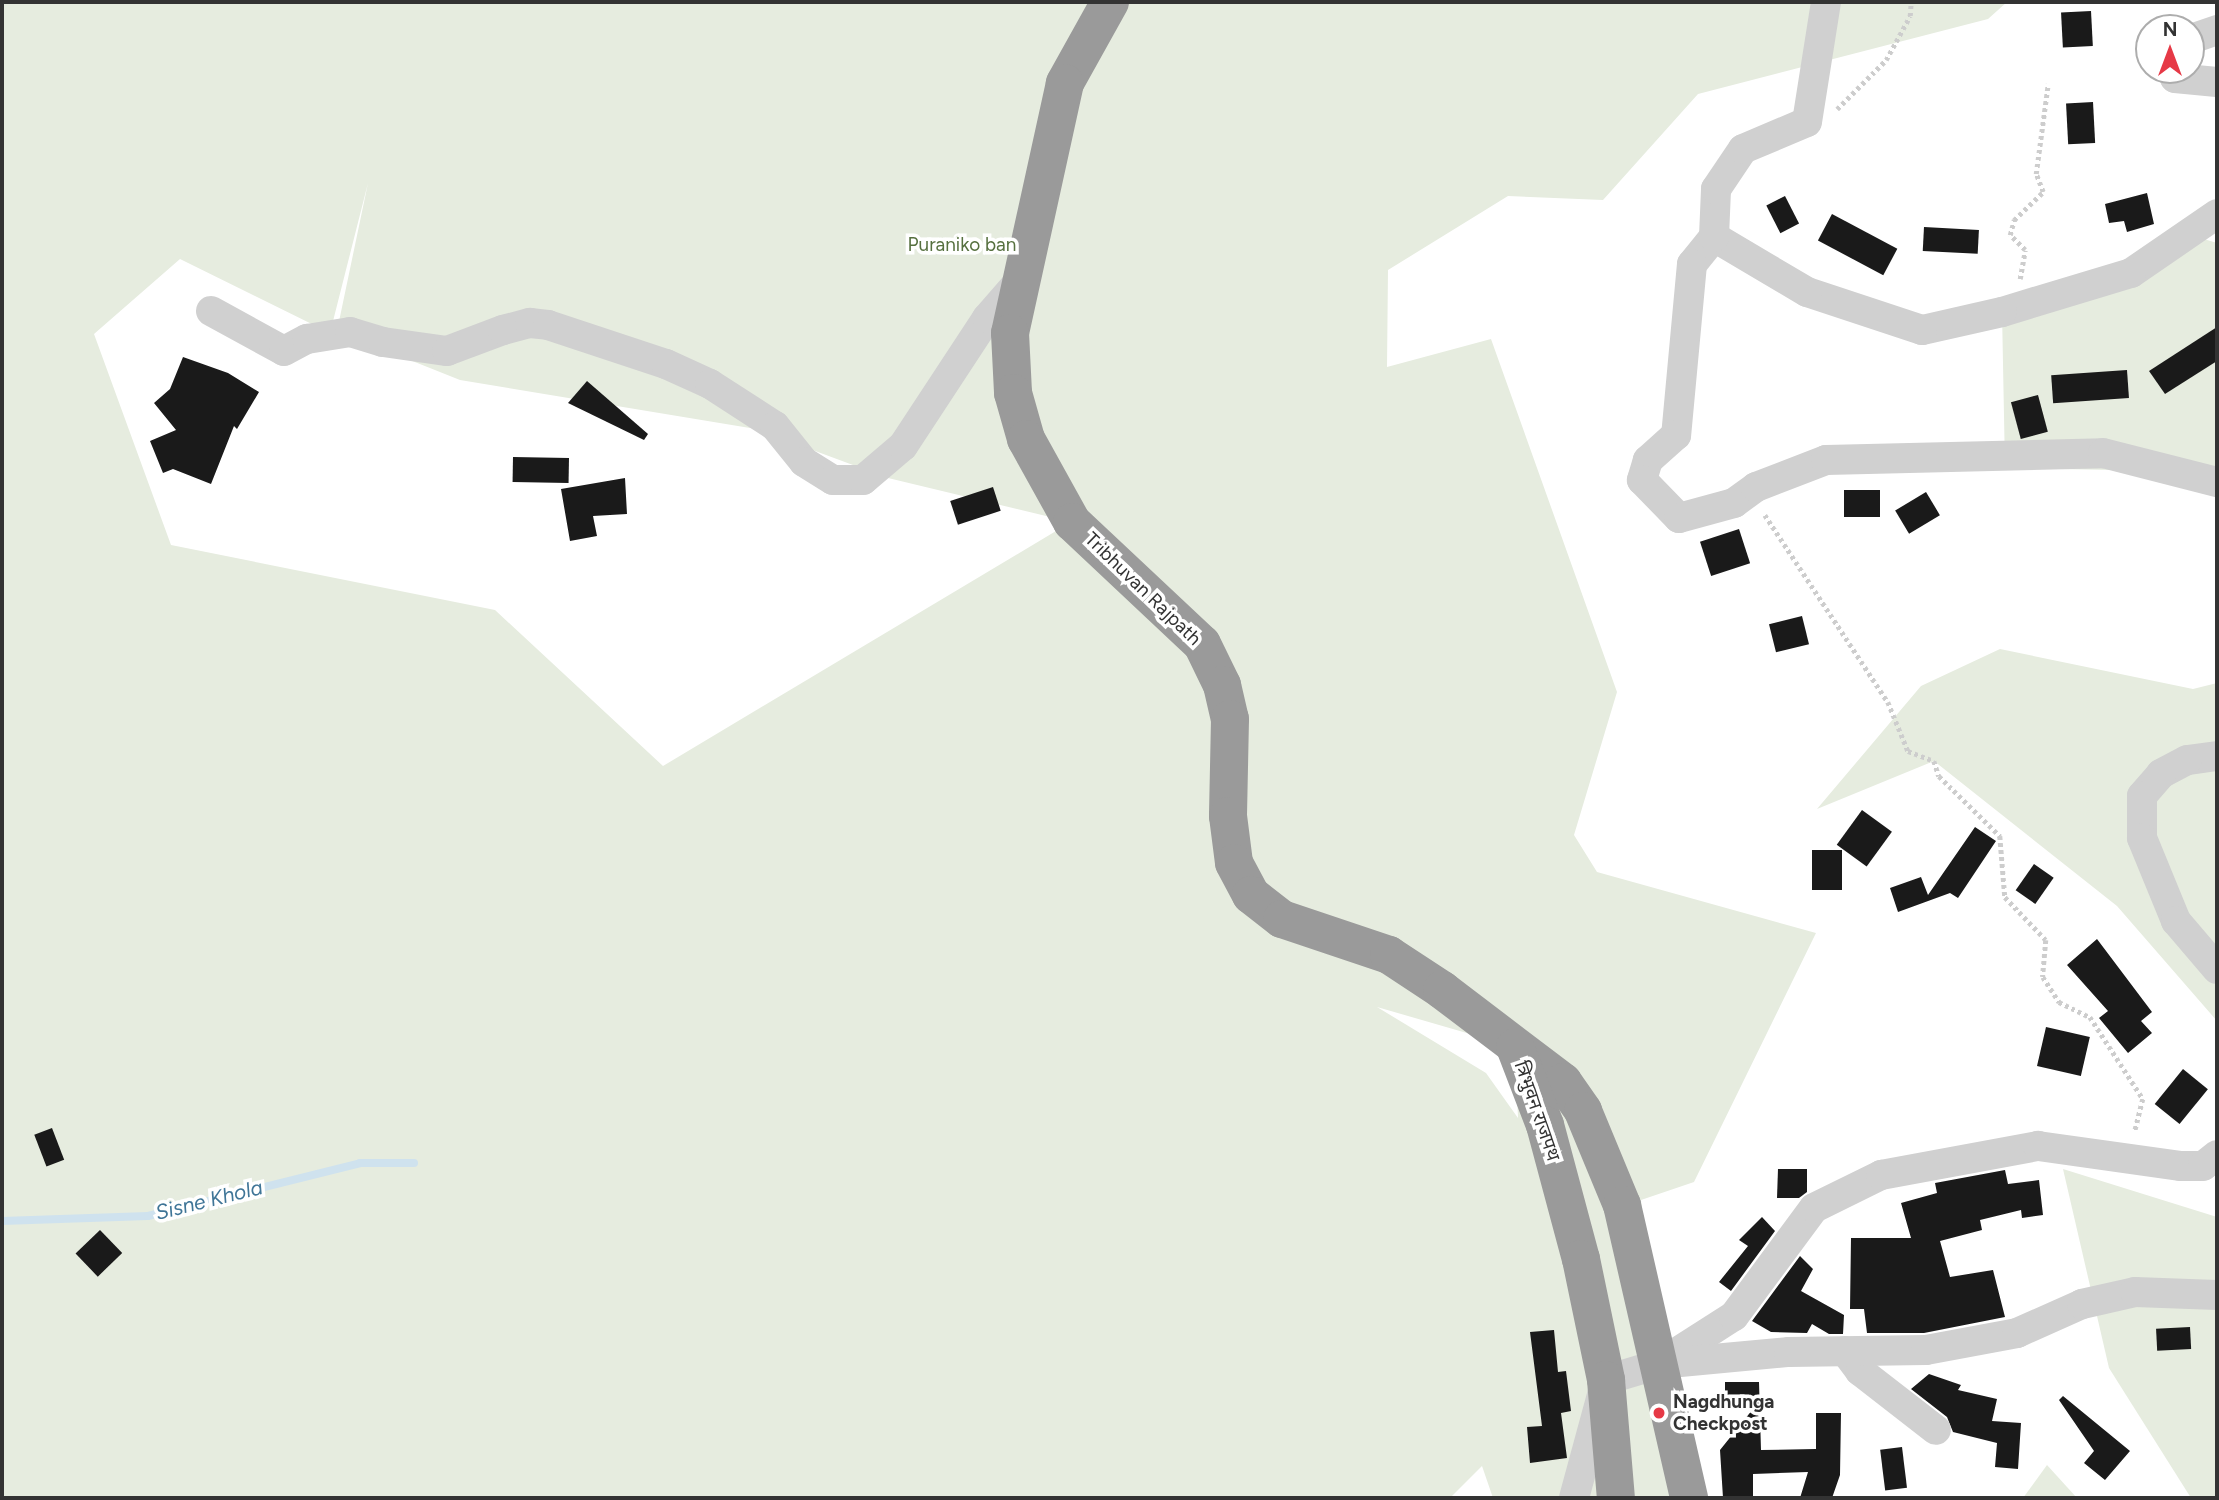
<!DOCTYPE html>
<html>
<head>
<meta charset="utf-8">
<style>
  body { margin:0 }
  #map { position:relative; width:2219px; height:1500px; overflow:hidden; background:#fff; font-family:Figtree,"Noto Sans Devanagari",sans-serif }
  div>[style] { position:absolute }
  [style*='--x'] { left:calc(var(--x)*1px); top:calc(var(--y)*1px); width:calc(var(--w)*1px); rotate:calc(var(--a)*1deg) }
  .green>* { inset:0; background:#e6ecdf }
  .stream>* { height:8px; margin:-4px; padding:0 4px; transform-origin:4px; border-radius:4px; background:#cfe2ee }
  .building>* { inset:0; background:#1a1a1a; transform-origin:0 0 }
  .path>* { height:4.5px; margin-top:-2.25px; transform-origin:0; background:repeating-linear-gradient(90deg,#cdcdcd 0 3.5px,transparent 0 7px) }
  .minor>* { height:30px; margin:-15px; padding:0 15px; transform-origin:15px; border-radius:15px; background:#d0d0d0 }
  .highway>* { height:38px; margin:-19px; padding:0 19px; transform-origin:19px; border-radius:19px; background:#9a9a9a }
  .dots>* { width:19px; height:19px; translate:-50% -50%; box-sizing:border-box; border:4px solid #fff; border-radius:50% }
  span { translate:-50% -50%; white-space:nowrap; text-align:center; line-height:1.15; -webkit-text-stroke:7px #fff; paint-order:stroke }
  .park-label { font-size:19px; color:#56703f }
  .street-label { font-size:19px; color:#333 }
  .poi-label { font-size:19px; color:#333; font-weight:700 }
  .left { translate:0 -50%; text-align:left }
  .water-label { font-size:21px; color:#3f7597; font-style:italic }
  .frame { position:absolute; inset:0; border:4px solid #333; pointer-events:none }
  .north { position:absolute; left:2135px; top:14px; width:70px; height:70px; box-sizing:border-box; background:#fff; border:2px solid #adadad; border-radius:50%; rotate:0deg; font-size:19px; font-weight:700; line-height:28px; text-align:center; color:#333 }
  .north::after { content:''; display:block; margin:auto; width:24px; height:32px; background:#e63946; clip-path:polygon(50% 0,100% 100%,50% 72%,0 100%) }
</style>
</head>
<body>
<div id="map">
  <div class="green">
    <div style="clip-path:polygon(evenodd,2px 2px,2007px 2px,1988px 19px,1698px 94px,1603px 200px,1508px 196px,1388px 270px,1387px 367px,1491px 339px,1617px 692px,1574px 835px,1597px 872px,1816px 933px,1694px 1182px,1641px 1200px,1659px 1364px,1701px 1498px,1493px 1498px,1482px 1466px,1450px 1498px,2px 1498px,2px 2px,368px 183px,337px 331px,460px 380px,756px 429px,888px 478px,1071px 522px,663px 766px,495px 610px,171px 545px,94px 334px,180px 259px,330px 333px,368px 183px,2px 2px,1377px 1007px,1515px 1047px,1518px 1118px,1486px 1073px,1377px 1007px)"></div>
    <div style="clip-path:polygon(2184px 233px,2217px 243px,2217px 480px,2170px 471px,2005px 468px,2002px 312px,2131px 273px)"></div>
    <div style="clip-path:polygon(2000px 649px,2193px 689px,2217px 683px,2217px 1021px,2117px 906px,1934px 761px,1817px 809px,1921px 686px)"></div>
    <div style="clip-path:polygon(2063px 1169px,2217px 1217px,2217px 1498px,2191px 1498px,2109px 1368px)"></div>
    <div style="clip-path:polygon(2047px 1465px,2077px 1498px,2023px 1498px)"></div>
  </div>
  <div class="stream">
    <div style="--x:2;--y:1221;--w:146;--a:-2"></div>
    <div style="--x:148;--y:1216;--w:219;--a:-14"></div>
    <div style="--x:360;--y:1163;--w:54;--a:0"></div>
  </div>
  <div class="building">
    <div style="left:2091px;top:11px;width:35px;height:30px;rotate:87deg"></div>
    <div style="left:2093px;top:102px;width:41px;height:27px;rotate:87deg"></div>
    <div style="clip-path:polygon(2147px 193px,2154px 224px,2127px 232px,2124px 221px,2109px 223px,2105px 204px)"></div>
    <div style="left:1785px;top:196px;width:31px;height:21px;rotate:63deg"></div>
    <div style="left:1832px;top:214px;width:74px;height:30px;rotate:28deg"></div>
    <div style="left:1924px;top:227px;width:55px;height:24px;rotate:3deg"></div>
    <div style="clip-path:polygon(2217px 327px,2217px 361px,2165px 394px,2149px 371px)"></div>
    <div style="clip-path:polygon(183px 357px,228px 373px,259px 392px,237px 429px,234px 426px,211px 484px,173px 469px,163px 473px,150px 441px,176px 430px,154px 403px,170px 389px)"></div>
    <div style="left:2127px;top:370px;width:28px;height:76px;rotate:86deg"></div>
    <div style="clip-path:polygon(587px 381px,648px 434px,644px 440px,568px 403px)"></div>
    <div style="left:2038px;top:395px;width:38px;height:28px;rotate:75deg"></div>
    <div style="left:513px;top:457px;width:56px;height:25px;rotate:1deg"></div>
    <div style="clip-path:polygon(625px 478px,627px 514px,593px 516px,597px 536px,570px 541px,561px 489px)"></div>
    <div style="left:993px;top:487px;width:25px;height:45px;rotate:72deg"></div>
    <div style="left:1880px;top:490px;width:27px;height:36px;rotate:90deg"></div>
    <div style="left:1926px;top:492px;width:27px;height:36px;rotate:59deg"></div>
    <div style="left:1739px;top:529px;width:36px;height:41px;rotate:72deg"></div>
    <div style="left:1802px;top:616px;width:29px;height:34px;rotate:76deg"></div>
    <div style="left:1862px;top:810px;width:37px;height:43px;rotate:36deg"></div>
    <div style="clip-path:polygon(1975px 827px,1996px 841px,1958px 898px,1950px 893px,1898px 912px,1890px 888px,1921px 877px,1928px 895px)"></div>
    <div style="left:1812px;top:850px;width:30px;height:40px"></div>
    <div style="left:2034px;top:864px;width:24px;height:32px;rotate:35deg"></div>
    <div style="clip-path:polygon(2097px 939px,2152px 1012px,2141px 1021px,2152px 1033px,2128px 1053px,2099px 1018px,2108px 1011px,2067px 965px)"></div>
    <div style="left:2046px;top:1027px;width:45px;height:40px;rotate:13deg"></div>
    <div style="left:2183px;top:1069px;width:32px;height:45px;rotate:39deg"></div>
    <div style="left:52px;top:1128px;width:34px;height:19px;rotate:69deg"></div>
    <div style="clip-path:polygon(1778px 1169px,1807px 1169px,1807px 1192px,1799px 1198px,1777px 1198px)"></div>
    <div style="clip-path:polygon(2005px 1170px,2008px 1184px,2039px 1180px,2043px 1215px,2022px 1218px,2021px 1210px,1980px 1220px,1982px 1230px,1940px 1241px,1950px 1277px,1993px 1270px,2005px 1317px,1924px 1333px,1867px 1333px,1864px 1309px,1850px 1309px,1851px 1238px,1911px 1238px,1901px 1203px,1937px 1193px,1935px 1183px)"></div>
    <div style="clip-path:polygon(1762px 1217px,1775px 1231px,1731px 1291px,1719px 1282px,1748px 1246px,1739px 1240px)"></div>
    <div style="left:100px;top:1230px;width:32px;height:34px;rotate:46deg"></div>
    <div style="clip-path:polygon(1800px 1256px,1813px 1269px,1801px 1291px,1844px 1315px,1843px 1334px,1829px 1334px,1812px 1324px,1807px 1333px,1771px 1332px,1752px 1321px)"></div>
    <div style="left:2190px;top:1327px;width:22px;height:34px;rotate:87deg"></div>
    <div style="clip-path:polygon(1554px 1330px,1558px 1372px,1566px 1371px,1571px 1411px,1561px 1413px,1567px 1458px,1530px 1463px,1527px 1427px,1542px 1426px,1530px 1332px)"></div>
    <div style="clip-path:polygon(1929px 1374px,1961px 1385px,1958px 1390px,1997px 1399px,1992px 1421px,2021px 1423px,2018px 1469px,1995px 1467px,1997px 1443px,1953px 1432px,1947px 1417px,1911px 1389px)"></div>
    <div style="clip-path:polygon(1725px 1382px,1759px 1382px,1761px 1450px,1816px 1449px,1816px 1413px,1841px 1413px,1840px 1475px,1832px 1498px,1800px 1498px,1808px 1472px,1753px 1474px,1753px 1498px,1723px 1498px,1720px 1450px,1757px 1404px,1725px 1403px)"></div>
    <div style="clip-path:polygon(2063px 1396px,2130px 1451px,2105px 1480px,2084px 1463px,2094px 1451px,2059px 1400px)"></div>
    <div style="left:1902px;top:1447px;width:41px;height:22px;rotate:83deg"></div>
  </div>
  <div class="path">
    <div style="--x:1837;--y:109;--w:69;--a:-45"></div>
    <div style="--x:1886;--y:60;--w:50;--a:-61.4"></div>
    <div style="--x:1910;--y:16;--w:14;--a:-86"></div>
    <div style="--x:2020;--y:279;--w:29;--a:-80"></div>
    <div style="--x:2025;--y:250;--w:21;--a:-135"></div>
    <div style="--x:2010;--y:235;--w:16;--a:-75"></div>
    <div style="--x:2014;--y:220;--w:40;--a:-44"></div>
    <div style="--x:2043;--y:192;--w:19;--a:-111"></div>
    <div style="--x:2036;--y:174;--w:91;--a:-82.4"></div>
    <div style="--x:1765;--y:515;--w:224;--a:56.7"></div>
    <div style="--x:1888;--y:702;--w:53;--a:67.8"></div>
    <div style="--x:1908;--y:751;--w:28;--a:21"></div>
    <div style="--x:1934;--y:761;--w:16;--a:72"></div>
    <div style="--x:1939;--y:776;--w:86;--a:44.5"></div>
    <div style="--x:2000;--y:836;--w:61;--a:85.3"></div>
    <div style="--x:2005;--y:897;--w:59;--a:46.4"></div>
    <div style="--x:2046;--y:940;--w:37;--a:95"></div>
    <div style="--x:2043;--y:977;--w:30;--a:57"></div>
    <div style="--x:2059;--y:1002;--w:34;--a:26"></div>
    <div style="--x:2090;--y:1017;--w:98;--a:57.1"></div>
    <div style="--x:2143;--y:1099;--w:34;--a:104"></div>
  </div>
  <div class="minor">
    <div style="--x:2191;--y:39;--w:28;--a:-19"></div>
    <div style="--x:2171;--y:70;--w:9;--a:63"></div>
    <div style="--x:2175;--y:78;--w:42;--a:5.4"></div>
    <div style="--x:2217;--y:214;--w:104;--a:145.5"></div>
    <div style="--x:2131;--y:273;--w:135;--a:163.2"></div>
    <div style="--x:2002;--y:312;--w:82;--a:167.3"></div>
    <div style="--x:1922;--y:330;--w:121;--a:-161.7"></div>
    <div style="--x:1807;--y:292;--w:108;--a:-149.4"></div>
    <div style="--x:1714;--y:237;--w:35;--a:129"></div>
    <div style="--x:1692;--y:264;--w:172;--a:95.3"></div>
    <div style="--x:1676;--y:435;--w:38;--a:138"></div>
    <div style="--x:1648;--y:460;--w:21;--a:107"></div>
    <div style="--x:1642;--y:480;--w:53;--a:45.8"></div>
    <div style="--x:1679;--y:518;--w:57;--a:-15.3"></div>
    <div style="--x:1734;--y:503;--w:27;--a:-36"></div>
    <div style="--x:1756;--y:487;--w:75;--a:-21.1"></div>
    <div style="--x:1826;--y:460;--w:277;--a:-1.4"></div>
    <div style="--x:2103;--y:453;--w:118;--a:14.3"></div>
    <div style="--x:1714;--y:237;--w:48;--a:-87.6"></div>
    <div style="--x:1716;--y:189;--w:48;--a:-56"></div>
    <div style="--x:1743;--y:149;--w:69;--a:-22.9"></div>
    <div style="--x:1807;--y:122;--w:121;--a:-81"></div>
    <div style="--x:211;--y:311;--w:83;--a:28.7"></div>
    <div style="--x:284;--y:351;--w:26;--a:-28"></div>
    <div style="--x:307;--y:339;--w:44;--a:-9.2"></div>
    <div style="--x:350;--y:332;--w:34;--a:17"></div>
    <div style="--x:383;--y:342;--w:65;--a:8"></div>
    <div style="--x:447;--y:351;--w:60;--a:-20.6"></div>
    <div style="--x:503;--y:330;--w:28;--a:-15"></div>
    <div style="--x:530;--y:323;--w:18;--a:6"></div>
    <div style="--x:548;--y:325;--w:124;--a:18.3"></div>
    <div style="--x:666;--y:364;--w:48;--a:24.4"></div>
    <div style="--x:710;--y:384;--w:77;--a:32.9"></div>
    <div style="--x:775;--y:426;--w:46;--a:51.1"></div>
    <div style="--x:804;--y:462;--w:34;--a:32"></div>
    <div style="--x:833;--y:480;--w:30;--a:0"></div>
    <div style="--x:863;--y:480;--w:52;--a:-40.4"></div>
    <div style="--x:903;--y:446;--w:153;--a:-56.7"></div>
    <div style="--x:987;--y:318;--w:52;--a:-48.9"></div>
    <div style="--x:2217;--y:756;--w:30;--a:172"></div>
    <div style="--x:2187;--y:760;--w:30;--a:152"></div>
    <div style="--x:2161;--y:774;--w:29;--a:131"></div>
    <div style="--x:2142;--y:796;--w:42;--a:90"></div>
    <div style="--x:2142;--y:838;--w:90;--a:67.7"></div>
    <div style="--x:2176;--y:921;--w:63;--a:49.5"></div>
    <div style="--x:1845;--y:1351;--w:25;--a:53"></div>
    <div style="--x:1860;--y:1371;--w:96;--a:37.8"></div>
    <div style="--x:1662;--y:1362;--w:85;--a:-32.6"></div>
    <div style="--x:1734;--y:1316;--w:134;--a:-53.5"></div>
    <div style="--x:1814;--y:1208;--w:75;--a:-26.2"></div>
    <div style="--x:1881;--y:1175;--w:160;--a:-10.5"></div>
    <div style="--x:2038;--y:1146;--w:143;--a:8"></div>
    <div style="--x:2180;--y:1166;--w:23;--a:0"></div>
    <div style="--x:2203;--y:1166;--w:18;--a:-38"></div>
    <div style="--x:1574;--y:1498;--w:122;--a:-74.8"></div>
    <div style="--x:1606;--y:1380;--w:55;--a:-16.8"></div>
    <div style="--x:1659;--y:1364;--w:131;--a:-5.3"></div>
    <div style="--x:1789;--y:1352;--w:137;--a:-0.8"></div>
    <div style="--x:1926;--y:1350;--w:93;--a:-10.6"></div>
    <div style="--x:2017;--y:1333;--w:71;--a:-24"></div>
    <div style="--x:2082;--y:1304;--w:54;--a:-12.8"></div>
    <div style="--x:2135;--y:1292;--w:82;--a:2.1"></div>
  </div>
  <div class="highway">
    <div style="--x:1110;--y:2;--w:93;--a:119.1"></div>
    <div style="--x:1065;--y:83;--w:256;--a:102.4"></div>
    <div style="--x:1010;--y:333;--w:60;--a:87.1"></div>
    <div style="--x:1013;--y:393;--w:48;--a:74.2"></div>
    <div style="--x:1026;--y:439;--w:95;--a:61"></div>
    <div style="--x:1072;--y:522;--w:178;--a:43.2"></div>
    <div style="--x:1202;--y:644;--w:46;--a:64"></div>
    <div style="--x:1222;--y:685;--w:35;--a:77"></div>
    <div style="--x:1230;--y:719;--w:97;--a:91.2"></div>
    <div style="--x:1228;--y:816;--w:47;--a:82.7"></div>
    <div style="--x:1234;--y:863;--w:36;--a:62"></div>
    <div style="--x:1251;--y:895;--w:39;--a:38"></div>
    <div style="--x:1282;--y:919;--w:113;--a:18.6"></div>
    <div style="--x:1389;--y:955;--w:64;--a:33.4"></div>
    <div style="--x:1442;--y:990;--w:152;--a:37.2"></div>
    <div style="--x:1563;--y:1082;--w:35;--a:55"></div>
    <div style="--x:1583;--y:1111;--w:102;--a:67.5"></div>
    <div style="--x:1622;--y:1205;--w:301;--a:77.1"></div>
    <div style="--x:1515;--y:1047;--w:84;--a:69"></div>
    <div style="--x:1545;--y:1125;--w:139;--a:75"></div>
    <div style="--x:1581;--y:1259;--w:124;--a:78.3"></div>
    <div style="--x:1606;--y:1380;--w:118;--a:85.2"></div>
  </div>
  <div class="dots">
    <div style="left:1659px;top:1413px;background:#e63946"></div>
  </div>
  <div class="park-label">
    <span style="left:962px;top:245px">Puraniko ban</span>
  </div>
  <div class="street-label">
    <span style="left:1143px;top:589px;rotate:44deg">Tribhuvan Rajpath</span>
    <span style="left:1537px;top:1111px;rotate:71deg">त्रिभुवन राजपथ</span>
  </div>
  <div class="poi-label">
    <span class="left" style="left:1673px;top:1413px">Nagdhunga<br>Checkpost</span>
  </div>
  <div class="water-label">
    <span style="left:209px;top:1200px;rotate:-14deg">Sisne Khola</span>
  </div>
  <div class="frame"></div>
  <div class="north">N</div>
</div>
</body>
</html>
